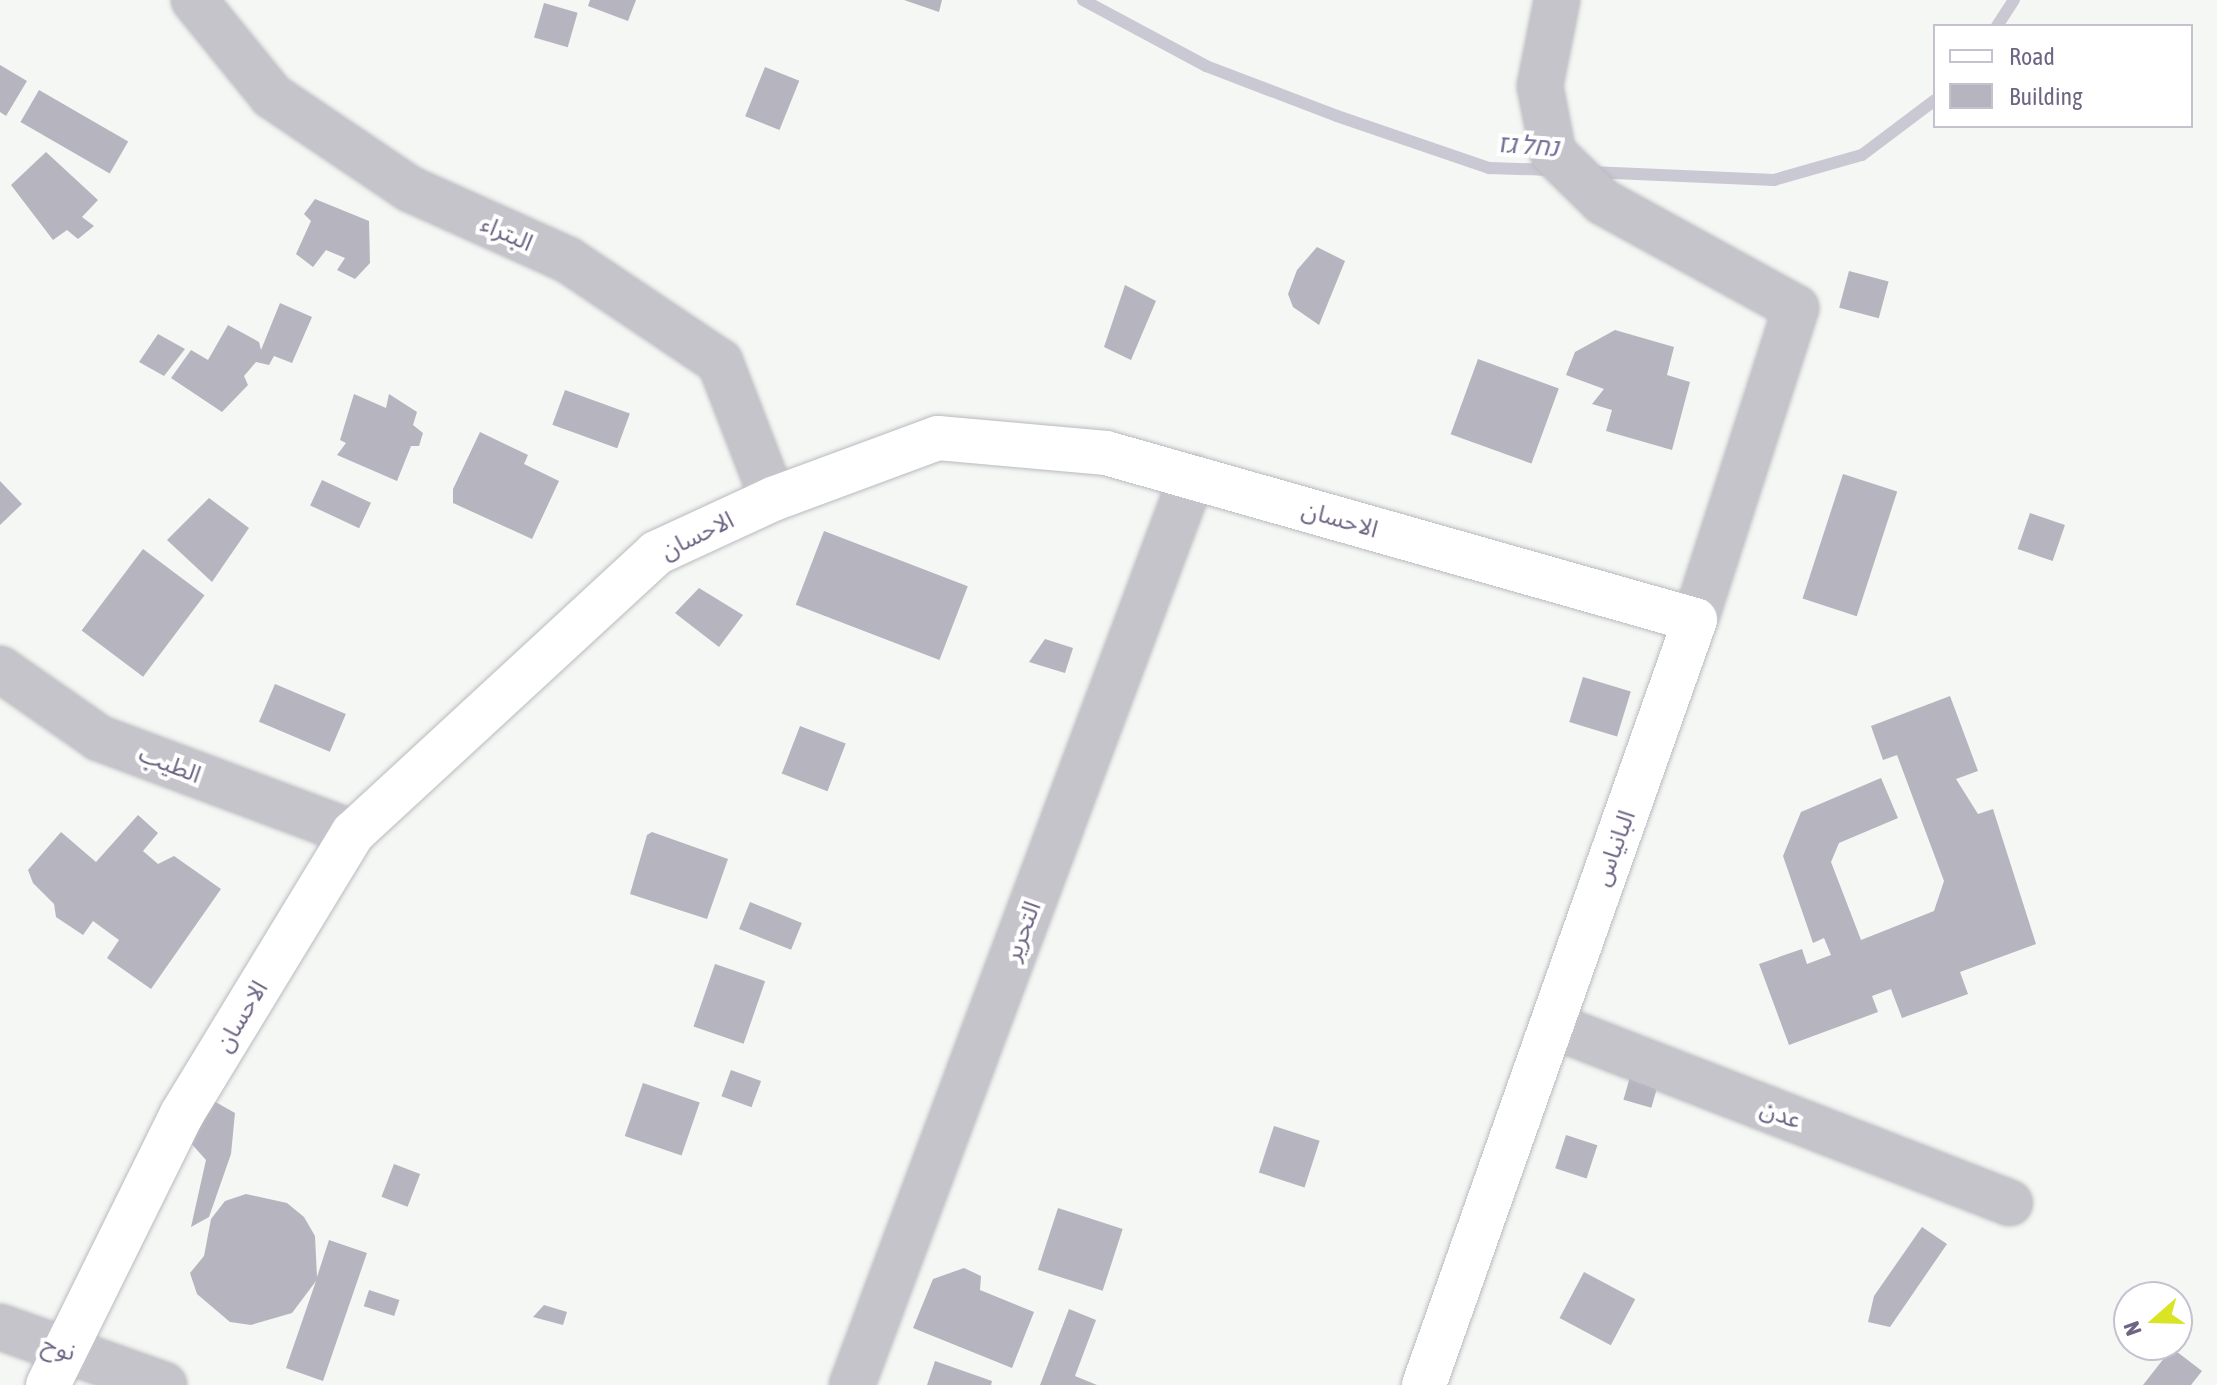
<!DOCTYPE html>
<html>
<head>
<meta charset="utf-8">
<style>
  body { margin:0 }
  #map { position:relative; width:2217px; height:1385px; overflow:hidden; background:#f4f7f3; font-family:"Asap Condensed","Noto Sans Arabic",Heebo,sans-serif }
  div>[style] { position:absolute }
  [style*='--x'] { left:calc(var(--x)*1px); top:calc(var(--y)*1px); width:calc(var(--w)*1px); rotate:calc(var(--a)*1deg) }
  .stream>* { height:12px; margin:-6px; padding:0 6px; transform-origin:6px; border-radius:6px; background:#c9c8d3 }
  .building>* { inset:0; background:#b6b4bf; transform-origin:0 0 }
  .roads { filter:drop-shadow(0 0 2px #bbb9c1) drop-shadow(0 0 2px #bbb9c1) }
  .street>* { height:44px; margin:-22px; padding:0 22px; transform-origin:22px; border-radius:22px; background:#c6c4cb }
  .secondary>* { height:44px; margin:-22px; padding:0 22px; transform-origin:22px; border-radius:22px; background:#fff }
  span { translate:-50% -50%; white-space:nowrap; text-align:center; line-height:1.15; -webkit-text-stroke:8px #fff; paint-order:stroke }
  .street-label { font-size:24px; color:#6e6585 }
  .water-label { font-size:26px; color:#747096; font-style:italic }
  .legend { position:absolute; left:1933px; top:24px; width:260px; height:104px; box-sizing:border-box; background:#fff; border:2px solid #c5c1ce; margin:0; padding:10px 14px; list-style:none; font-size:24px; color:#6e6585 }
  .legend li { display:flex; align-items:center; gap:16px; height:40px }
  .legend b { width:40px; border:2px solid #c5c1ce }
  .north { position:absolute; left:2113px; top:1281px; width:80px; height:80px; box-sizing:border-box; background:#fff; border:2px solid #c5c1ce; border-radius:50%; rotate:250deg; font-size:22px; font-weight:700; line-height:32px; text-align:center; color:#6e6585 }
  .north::after { content:''; display:block; margin:auto; width:28px; height:36px; background:#d9e425; clip-path:polygon(50% 0,100% 100%,50% 72%,0 100%) }
</style>
</head>
<body>
<div id="map">
  <div class="stream">
    <div style="--x:1083;--y:0;--w:140;--a:28.2"></div>
    <div style="--x:1206;--y:66;--w:140;--a:20.9"></div>
    <div style="--x:1337;--y:116;--w:161;--a:18.9"></div>
    <div style="--x:1489;--y:168;--w:64;--a:1.8"></div>
    <div style="--x:1997;--y:26;--w:31;--a:-57"></div>
    <div style="--x:1591;--y:172;--w:183;--a:2.5"></div>
    <div style="--x:1774;--y:180;--w:91;--a:-15.9"></div>
    <div style="--x:1862;--y:155;--w:91;--a:-37"></div>
  </div>
  <div class="building">
    <div style="clip-path:polygon(590px 0,636px 0,628px 21px,588px 6px)"></div>
    <div style="clip-path:polygon(904px 0,942px 0,939px 12px)"></div>
    <div style="left:544px;top:3px;width:35px;height:36px;rotate:16deg"></div>
    <div style="clip-path:polygon(0 65px,27px 81px,6px 116px,0 112px)"></div>
    <div style="left:765px;top:67px;width:37px;height:53px;rotate:22deg"></div>
    <div style="left:39px;top:90px;width:103px;height:37px;rotate:30deg"></div>
    <div style="clip-path:polygon(46px 152px,98px 200px,82px 217px,94px 226px,78px 239px,67px 230px,53px 240px,11px 185px)"></div>
    <div style="clip-path:polygon(315px 199px,369px 221px,370px 263px,355px 279px,337px 270px,345px 258px,326px 250px,313px 267px,296px 254px,311px 221px,304px 214px)"></div>
    <div style="clip-path:polygon(1317px 247px,1345px 261px,1319px 325px,1293px 307px,1288px 294px,1297px 270px)"></div>
    <div style="left:1849px;top:271px;width:41px;height:38px;rotate:15deg"></div>
    <div style="clip-path:polygon(1125px 285px,1156px 301px,1131px 360px,1104px 347px)"></div>
    <div style="clip-path:polygon(280px 303px,312px 317px,292px 363px,274px 356px,269px 365px,256px 362px,244px 376px,248px 385px,222px 412px,171px 378px,191px 350px,208px 360px,228px 325px,259px 342px,261px 350px)"></div>
    <div style="clip-path:polygon(1615px 330px,1674px 347px,1667px 375px,1690px 382px,1672px 450px,1606px 431px,1612px 410px,1592px 404px,1604px 389px,1566px 375px,1575px 352px)"></div>
    <div style="clip-path:polygon(158px 334px,185px 349px,164px 376px,139px 362px)"></div>
    <div style="left:1478px;top:359px;width:86px;height:80px;rotate:20deg"></div>
    <div style="left:565px;top:390px;width:69px;height:37px;rotate:20deg"></div>
    <div style="clip-path:polygon(354px 394px,386px 408px,389px 394px,417px 412px,413px 425px,423px 433px,419px 446px,411px 446px,397px 481px,337px 455px,346px 443px,340px 440px)"></div>
    <div style="clip-path:polygon(480px 432px,528px 455px,524px 464px,559px 481px,532px 539px,453px 503px,453px 489px)"></div>
    <div style="left:1843px;top:474px;width:57px;height:131px;rotate:18deg"></div>
    <div style="left:322px;top:480px;width:54px;height:28px;rotate:25deg"></div>
    <div style="clip-path:polygon(0 481px,22px 504px,0 525px)"></div>
    <div style="clip-path:polygon(209px 498px,249px 528px,212px 582px,167px 540px)"></div>
    <div style="left:2030px;top:513px;width:37px;height:38px;rotate:19deg"></div>
    <div style="left:824px;top:531px;width:154px;height:79px;rotate:21deg"></div>
    <div style="left:143px;top:549px;width:77px;height:102px;rotate:37deg"></div>
    <div style="clip-path:polygon(699px 588px,743px 615px,719px 647px,675px 613px)"></div>
    <div style="clip-path:polygon(1045px 639px,1073px 648px,1065px 673px,1029px 662px)"></div>
    <div style="left:1583px;top:677px;width:50px;height:47px;rotate:17deg"></div>
    <div style="left:275px;top:684px;width:77px;height:41px;rotate:23deg"></div>
    <div style="clip-path:polygon(1950px 696px,1978px 771px,1956px 779px,1978px 814px,1993px 809px,2036px 944px,1960px 972px,1968px 994px,1902px 1018px,1891px 989px,1872px 996px,1878px 1012px,1789px 1045px,1759px 964px,1802px 949px,1807px 964px,1831px 955px,1824px 938px,1813px 943px,1783px 856px,1801px 812px,1881px 778px,1898px 818px,1839px 843px,1831px 862px,1861px 940px,1934px 911px,1944px 881px,1897px 755px,1883px 760px,1871px 726px)"></div>
    <div style="left:800px;top:726px;width:49px;height:51px;rotate:21deg"></div>
    <div style="clip-path:polygon(138px 815px,158px 833px,143px 851px,158px 864px,174px 856px,221px 889px,151px 989px,107px 958px,119px 940px,93px 921px,83px 935px,56px 917px,54px 904px,33px 883px,28px 870px,61px 832px,96px 862px)"></div>
    <div style="clip-path:polygon(652px 832px,728px 859px,707px 919px,630px 894px,647px 835px)"></div>
    <div style="left:750px;top:902px;width:56px;height:29px;rotate:22deg"></div>
    <div style="left:715px;top:964px;width:53px;height:66px;rotate:19deg"></div>
    <div style="left:731px;top:1070px;width:32px;height:28px;rotate:20deg"></div>
    <div style="left:1632px;top:1070px;width:29px;height:31px;rotate:16deg"></div>
    <div style="left:643px;top:1083px;width:60px;height:56px;rotate:19deg"></div>
    <div style="clip-path:polygon(212px 1100px,235px 1113px,231px 1154px,209px 1217px,191px 1227px,206px 1160px,189px 1141px)"></div>
    <div style="left:1274px;top:1126px;width:48px;height:49px;rotate:18deg"></div>
    <div style="left:1566px;top:1135px;width:33px;height:35px;rotate:18deg"></div>
    <div style="left:394px;top:1164px;width:28px;height:35px;rotate:21deg"></div>
    <div style="clip-path:polygon(246px 1194px,287px 1203px,304px 1217px,315px 1236px,317px 1277px,329px 1240px,367px 1253px,323px 1381px,286px 1368px,316px 1281px,292px 1313px,251px 1325px,230px 1322px,197px 1294px,190px 1273px,204px 1256px,211px 1219px,225px 1201px)"></div>
    <div style="left:1058px;top:1208px;width:68px;height:65px;rotate:18deg"></div>
    <div style="clip-path:polygon(1922px 1227px,1947px 1244px,1890px 1327px,1868px 1322px,1874px 1296px)"></div>
    <div style="clip-path:polygon(964px 1268px,981px 1276px,980px 1290px,1034px 1312px,1012px 1368px,913px 1328px,933px 1279px)"></div>
    <div style="left:1584px;top:1272px;width:58px;height:52px;rotate:28deg"></div>
    <div style="left:369px;top:1290px;width:32px;height:17px;rotate:18deg"></div>
    <div style="clip-path:polygon(544px 1305px,567px 1312px,563px 1325px,533px 1317px)"></div>
    <div style="clip-path:polygon(1069px 1309px,1096px 1320px,1075px 1376px,1097px 1385px,1040px 1385px)"></div>
    <div style="clip-path:polygon(2172px 1348px,2202px 1371px,2191px 1385px,2143px 1385px)"></div>
    <div style="clip-path:polygon(935px 1361px,992px 1381px,991px 1385px,927px 1385px)"></div>
  </div>
  <div class="roads">
    <div class="street">
      <div style="--x:194;--y:0;--w:124;--a:50.9"></div>
      <div style="--x:272;--y:96;--w:166;--a:34"></div>
      <div style="--x:410;--y:189;--w:173;--a:24.2"></div>
      <div style="--x:568;--y:260;--w:183;--a:33.9"></div>
      <div style="--x:720;--y:362;--w:147;--a:68.9"></div>
      <div style="--x:1557;--y:0;--w:88;--a:101.2"></div>
      <div style="--x:1540;--y:86;--w:68;--a:79"></div>
      <div style="--x:1553;--y:153;--w:70;--a:44.4"></div>
      <div style="--x:1603;--y:202;--w:220;--a:28.8"></div>
      <div style="--x:1796;--y:308;--w:328;--a:107.9"></div>
      <div style="--x:0;--y:669;--w:121;--a:34.9"></div>
      <div style="--x:99;--y:738;--w:271;--a:20.5"></div>
      <div style="--x:1551;--y:1025;--w:492;--a:21.2"></div>
      <div style="--x:0;--y:1327;--w:174;--a:19.5"></div>
      <div style="--x:852;--y:1385;--w:970;--a:-69.47"></div>
    </div>
    <div class="secondary">
      <div style="--x:48;--y:1385;--w:302;--a:-63.7"></div>
      <div style="--x:182;--y:1114;--w:329;--a:-58.7"></div>
      <div style="--x:353;--y:833;--w:413;--a:-42.7"></div>
      <div style="--x:656;--y:553;--w:129;--a:-24.8"></div>
      <div style="--x:773;--y:499;--w:176;--a:-20.3"></div>
      <div style="--x:938;--y:438;--w:169;--a:5.1"></div>
      <div style="--x:1106;--y:453;--w:612;--a:15.83"></div>
      <div style="--x:1695;--y:620;--w:812;--a:109.51"></div>
    </div>
  </div>
  <div class="street-label">
    <span style="left:507px;top:233px;rotate:24deg">البتراء</span>
    <span style="left:1340px;top:519px;rotate:16deg">الاحسان</span>
    <span style="left:697px;top:535px;rotate:-26deg">الاحسان</span>
    <span style="left:170px;top:764px;rotate:21deg">الطيب</span>
    <span style="left:1614px;top:848px;rotate:-70deg">البانياس</span>
    <span style="left:1022px;top:931px;rotate:-69deg">التحرير</span>
    <span style="left:241px;top:1016px;rotate:-59deg">الاحسان</span>
    <span style="left:1781px;top:1114px;rotate:21deg">عدن</span>
    <span style="left:59px;top:1348px;rotate:19deg">نوح</span>
  </div>
  <div class="water-label">
    <span style="left:1528px;top:146px;rotate:4deg">נחל גז</span>
  </div>
  <ul class="legend">
  <li><b style="height:10px;background:#fff"></b>Road</li>
  <li><b style="height:22px;background:#b6b4bf"></b>Building</li>
  </ul>
  <div class="north">N</div>
</div>
</body>
</html>
